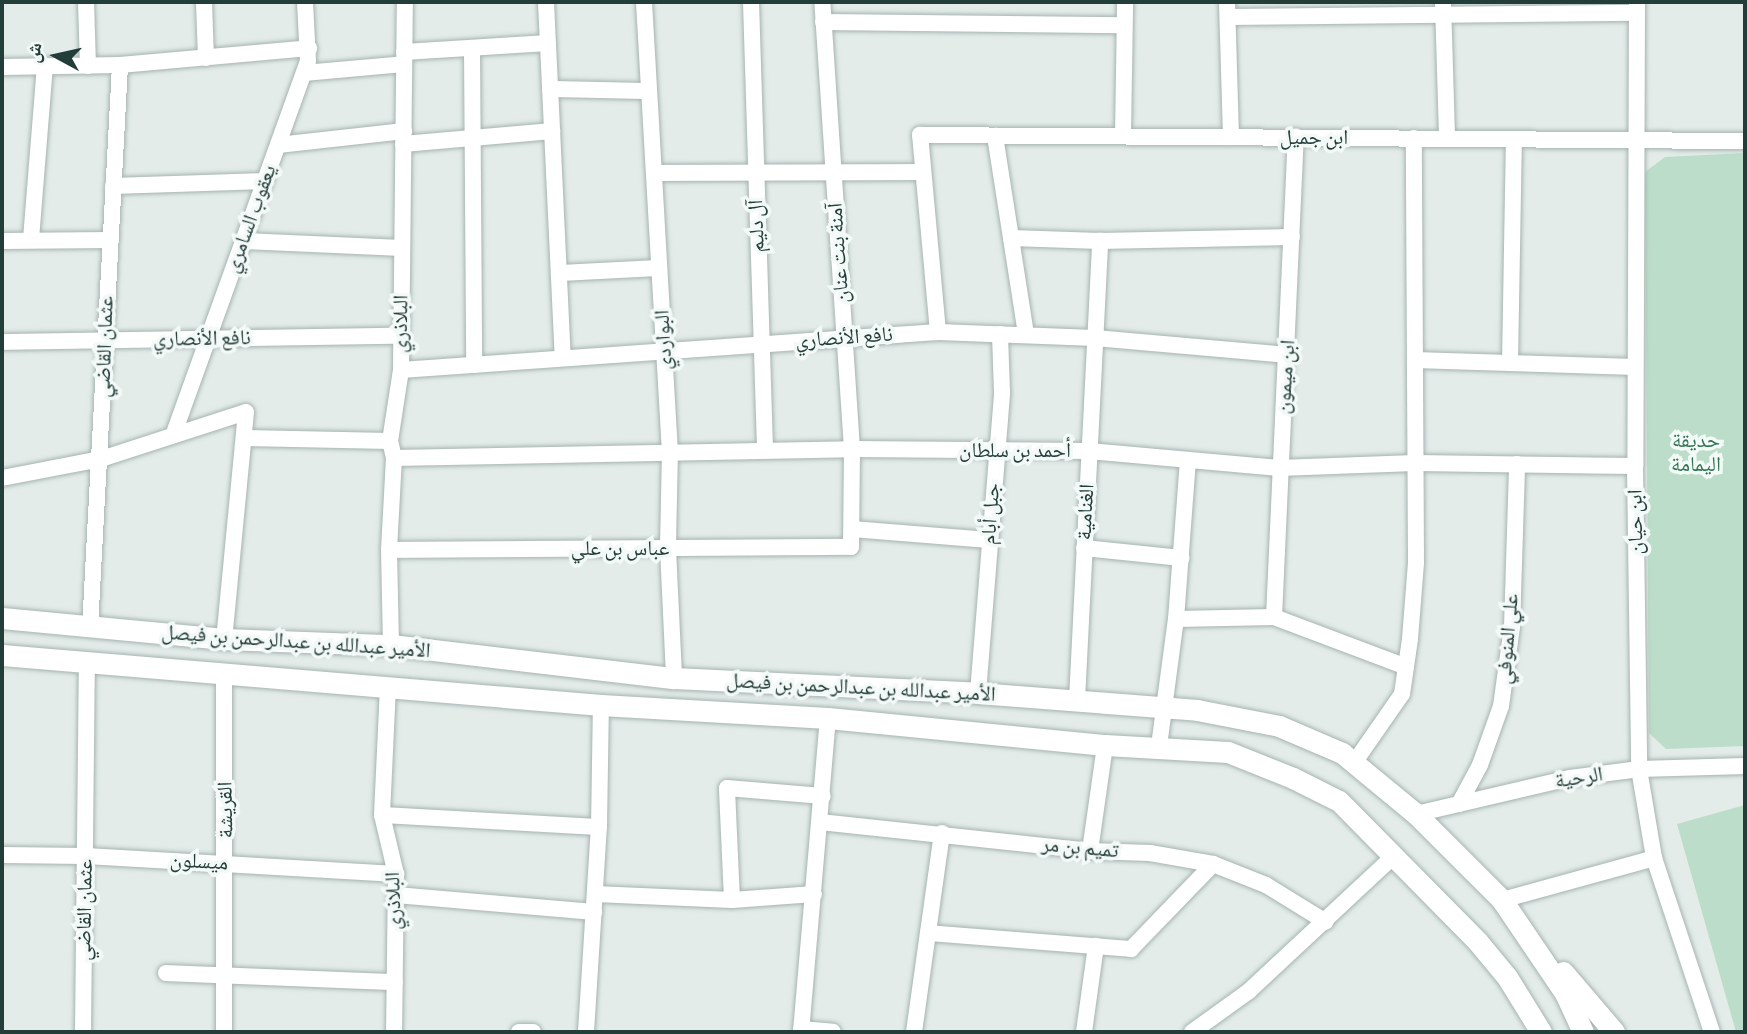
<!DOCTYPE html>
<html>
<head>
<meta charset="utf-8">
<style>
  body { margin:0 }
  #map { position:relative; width:1747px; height:1034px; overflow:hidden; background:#e3ece9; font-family:"Alegreya Sans","Noto Naskh Arabic",sans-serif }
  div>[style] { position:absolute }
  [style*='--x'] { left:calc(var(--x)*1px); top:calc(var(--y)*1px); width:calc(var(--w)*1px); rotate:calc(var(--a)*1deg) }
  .green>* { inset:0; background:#bcddc9 }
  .roads { filter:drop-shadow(0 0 2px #a6b4b1) drop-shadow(0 0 2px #a6b4b1) }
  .minor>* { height:16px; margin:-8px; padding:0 8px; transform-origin:8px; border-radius:8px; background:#fff }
  .secondary>* { height:21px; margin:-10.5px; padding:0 10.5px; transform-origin:10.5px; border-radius:10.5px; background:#fff }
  span { translate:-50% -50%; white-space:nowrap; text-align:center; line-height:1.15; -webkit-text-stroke:7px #f3f9f7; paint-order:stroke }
  .street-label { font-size:21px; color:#233d39 }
  .park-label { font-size:21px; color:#2e7350 }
  .frame { position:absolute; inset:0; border:4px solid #233d39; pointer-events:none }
  .north { position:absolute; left:21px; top:21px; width:70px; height:70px; -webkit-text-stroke:5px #f3f9f7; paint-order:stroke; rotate:278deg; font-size:19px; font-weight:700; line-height:28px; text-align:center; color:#233d39 }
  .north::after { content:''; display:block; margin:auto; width:24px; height:32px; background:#233d39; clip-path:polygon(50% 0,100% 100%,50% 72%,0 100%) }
</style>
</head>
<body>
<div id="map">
  <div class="green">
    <div style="clip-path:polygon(1745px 153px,1745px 746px,1666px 749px,1649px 733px,1645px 172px,1665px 157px)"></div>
    <div style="clip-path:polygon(1745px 805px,1745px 1032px,1736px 1032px,1677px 824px)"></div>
  </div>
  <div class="roads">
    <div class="minor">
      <div style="--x:86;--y:2;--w:64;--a:88.2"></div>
      <div style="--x:204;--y:2;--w:56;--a:88"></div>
      <div style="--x:546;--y:2;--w:356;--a:87.3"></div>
      <div style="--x:644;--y:2;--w:449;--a:86.7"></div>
      <div style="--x:670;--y:450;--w:99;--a:91.2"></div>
      <div style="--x:668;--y:549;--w:129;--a:87.3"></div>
      <div style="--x:751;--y:2;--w:448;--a:88.2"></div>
      <div style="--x:1227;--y:2;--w:135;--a:88.3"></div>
      <div style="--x:1443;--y:2;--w:136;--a:88.3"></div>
      <div style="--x:1637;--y:2;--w:464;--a:90.2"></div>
      <div style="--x:1635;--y:466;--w:303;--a:89.2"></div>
      <div style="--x:1639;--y:769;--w:90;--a:80.4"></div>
      <div style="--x:1654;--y:858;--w:183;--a:71.6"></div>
      <div style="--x:1228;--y:17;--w:409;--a:-0.6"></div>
      <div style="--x:823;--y:22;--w:301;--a:0.6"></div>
      <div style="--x:472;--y:48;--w:317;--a:89.6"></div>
      <div style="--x:404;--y:52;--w:144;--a:-3.6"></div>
      <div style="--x:2;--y:67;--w:118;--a:-1"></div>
      <div style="--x:120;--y:65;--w:190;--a:-5.1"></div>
      <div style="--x:304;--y:73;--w:100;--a:-5.1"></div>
      <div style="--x:550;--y:89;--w:99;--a:1.2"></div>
      <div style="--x:995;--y:136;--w:201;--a:81.1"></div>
      <div style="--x:1123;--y:136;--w:134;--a:-89.1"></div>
      <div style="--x:403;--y:144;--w:150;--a:-5"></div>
      <div style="--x:278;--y:145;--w:127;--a:-6.3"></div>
      <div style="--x:654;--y:173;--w:269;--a:-0.2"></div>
      <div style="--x:113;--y:186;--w:152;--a:-1.9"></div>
      <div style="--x:1011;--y:238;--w:89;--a:1.9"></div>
      <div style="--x:1100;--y:241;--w:192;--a:-1.2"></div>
      <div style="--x:31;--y:239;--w:174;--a:-85.4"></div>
      <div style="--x:2;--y:241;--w:108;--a:-0.5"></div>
      <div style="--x:244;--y:241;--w:158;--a:2.5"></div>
      <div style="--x:559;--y:273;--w:100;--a:-2.9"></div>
      <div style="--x:938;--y:332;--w:198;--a:-95.2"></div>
      <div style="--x:920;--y:135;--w:825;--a:0.42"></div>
      <div style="--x:2;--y:342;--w:399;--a:-0.9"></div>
      <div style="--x:1415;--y:360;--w:220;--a:1.8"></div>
      <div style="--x:1510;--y:363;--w:224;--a:-89"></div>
      <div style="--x:401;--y:370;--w:538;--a:-4.05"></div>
      <div style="--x:938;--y:332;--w:157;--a:2.2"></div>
      <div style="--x:1095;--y:338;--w:194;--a:5"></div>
      <div style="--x:174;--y:433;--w:395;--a:-70.2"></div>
      <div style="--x:308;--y:61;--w:59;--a:-92.9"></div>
      <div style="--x:245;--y:438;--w:145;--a:1.2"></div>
      <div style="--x:394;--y:458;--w:458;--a:-1.1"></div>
      <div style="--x:852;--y:449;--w:237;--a:0.5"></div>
      <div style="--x:1089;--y:451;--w:191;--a:5.1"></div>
      <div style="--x:1279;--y:468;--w:136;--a:-2.1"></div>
      <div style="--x:1415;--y:463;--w:220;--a:0.8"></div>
      <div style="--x:2;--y:478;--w:101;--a:-10.9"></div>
      <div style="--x:101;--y:459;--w:152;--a:-18"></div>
      <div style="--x:246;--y:412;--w:228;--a:95.5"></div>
      <div style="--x:852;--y:529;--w:137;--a:4.6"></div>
      <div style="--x:1084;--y:548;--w:98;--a:5.9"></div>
      <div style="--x:389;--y:550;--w:462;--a:-0.4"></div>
      <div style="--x:851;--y:547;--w:98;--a:-89.4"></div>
      <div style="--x:852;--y:449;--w:448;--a:-93.8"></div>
      <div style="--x:1274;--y:617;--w:481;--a:-87.4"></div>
      <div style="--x:1176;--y:619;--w:98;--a:-1.2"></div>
      <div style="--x:1274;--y:617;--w:141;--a:20.7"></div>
      <div style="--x:90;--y:628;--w:564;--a:-86.95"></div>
      <div style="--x:391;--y:645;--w:95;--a:-91.2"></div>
      <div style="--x:389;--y:550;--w:92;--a:-86.9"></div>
      <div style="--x:394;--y:458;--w:17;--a:-103"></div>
      <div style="--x:390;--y:441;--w:72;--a:-81.2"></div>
      <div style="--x:401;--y:370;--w:368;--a:-89.4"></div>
      <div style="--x:224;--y:673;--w:359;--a:90"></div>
      <div style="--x:388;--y:687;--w:128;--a:92.7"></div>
      <div style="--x:382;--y:815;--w:61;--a:76.7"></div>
      <div style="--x:396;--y:874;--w:158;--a:90.7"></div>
      <div style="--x:978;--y:693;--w:302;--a:-85.4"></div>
      <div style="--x:1002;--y:392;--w:58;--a:-92"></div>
      <div style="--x:1077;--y:700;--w:460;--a:-87.1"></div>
      <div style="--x:1159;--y:746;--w:128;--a:-82.4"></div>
      <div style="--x:1176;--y:619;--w:159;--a:-85.7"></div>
      <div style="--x:1354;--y:763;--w:84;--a:-55.2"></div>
      <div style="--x:1402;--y:694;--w:56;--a:-81.7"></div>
      <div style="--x:1410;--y:639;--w:77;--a:-85.5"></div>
      <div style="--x:1416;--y:562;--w:424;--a:-90.3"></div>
      <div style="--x:1459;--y:804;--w:44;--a:-61.7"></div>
      <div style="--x:1480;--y:765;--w:63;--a:-70.4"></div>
      <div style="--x:1501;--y:706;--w:80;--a:-82.1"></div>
      <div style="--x:1512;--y:627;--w:163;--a:-88.2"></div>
      <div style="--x:1416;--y:814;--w:158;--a:-13.2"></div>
      <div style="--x:1570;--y:778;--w:70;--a:-7.4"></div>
      <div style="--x:1639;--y:769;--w:106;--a:-1.6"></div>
      <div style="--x:382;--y:815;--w:217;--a:3.2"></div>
      <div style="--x:820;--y:822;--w:272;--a:6.1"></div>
      <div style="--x:1090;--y:851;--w:60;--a:1.9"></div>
      <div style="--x:1150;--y:853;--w:64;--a:9.9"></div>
      <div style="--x:1213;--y:864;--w:57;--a:21.6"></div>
      <div style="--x:1266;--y:885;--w:70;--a:31.7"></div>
      <div style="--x:1090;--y:851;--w:107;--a:-81.9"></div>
      <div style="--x:2;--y:855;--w:84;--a:0.7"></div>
      <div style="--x:86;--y:856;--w:311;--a:3.3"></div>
      <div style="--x:595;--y:894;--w:137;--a:2.5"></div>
      <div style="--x:814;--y:894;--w:82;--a:175.8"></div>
      <div style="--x:732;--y:900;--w:112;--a:-92.6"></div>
      <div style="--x:727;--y:788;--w:96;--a:4.8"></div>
      <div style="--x:396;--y:895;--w:199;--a:4.9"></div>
      <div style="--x:1502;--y:900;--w:158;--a:-15.4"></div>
      <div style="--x:928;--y:933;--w:204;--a:4.5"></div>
      <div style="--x:1131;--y:949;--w:118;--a:-46"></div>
      <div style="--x:166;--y:973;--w:229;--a:2.3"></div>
      <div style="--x:801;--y:1029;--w:32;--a:5"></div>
      <div style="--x:83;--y:1032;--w:371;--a:-89.4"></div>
      <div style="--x:519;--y:1032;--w:14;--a:0"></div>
      <div style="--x:586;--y:1032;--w:205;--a:-86.4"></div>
      <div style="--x:599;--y:827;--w:122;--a:-89.1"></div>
      <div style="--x:801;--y:1032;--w:315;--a:-85.1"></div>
      <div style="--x:914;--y:1032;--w:201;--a:-82"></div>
      <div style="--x:1084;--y:1032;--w:87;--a:-82.1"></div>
      <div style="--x:1192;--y:1032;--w:70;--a:-35.7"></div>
      <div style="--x:1249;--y:991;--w:198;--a:-43"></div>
    </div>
    <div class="secondary">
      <div style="--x:2;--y:618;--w:223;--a:5.4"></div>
      <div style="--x:224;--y:639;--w:167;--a:2.1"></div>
      <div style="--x:391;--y:645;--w:285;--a:6.7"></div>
      <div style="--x:674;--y:678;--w:304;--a:2.8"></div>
      <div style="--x:978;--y:693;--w:220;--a:4.4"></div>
      <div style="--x:1197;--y:710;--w:84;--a:11"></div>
      <div style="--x:1279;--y:726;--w:69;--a:23.2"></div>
      <div style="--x:1342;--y:753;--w:96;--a:39.5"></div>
      <div style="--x:1416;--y:814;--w:122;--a:45"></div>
      <div style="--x:1502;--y:900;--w:112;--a:55.9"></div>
      <div style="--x:1565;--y:993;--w:43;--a:65.2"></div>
      <div style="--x:2;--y:655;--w:601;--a:4.77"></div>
      <div style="--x:601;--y:705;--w:227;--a:3.3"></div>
      <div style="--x:828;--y:718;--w:278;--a:5.6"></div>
      <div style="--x:1105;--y:745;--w:123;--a:3.3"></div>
      <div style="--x:1228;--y:752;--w:70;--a:21.8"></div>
      <div style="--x:1293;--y:778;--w:51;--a:26.6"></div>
      <div style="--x:1339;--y:801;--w:198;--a:45.4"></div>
      <div style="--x:1478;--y:942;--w:45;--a:50.4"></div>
      <div style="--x:1507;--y:977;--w:65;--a:58.3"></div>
      <div style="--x:1563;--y:972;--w:79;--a:49.6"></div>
    </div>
  </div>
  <div class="street-label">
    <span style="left:1314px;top:138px">ابن جميل</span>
    <span style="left:251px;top:219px;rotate:-70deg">يعقوب السامري</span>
    <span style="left:757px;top:226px;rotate:-92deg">آل دليم</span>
    <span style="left:839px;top:253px;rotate:-94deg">آمنة بنت عنان</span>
    <span style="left:401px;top:324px;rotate:-89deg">البلاذري</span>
    <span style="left:844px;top:338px;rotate:-4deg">نافع الأنصاري</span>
    <span style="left:202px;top:339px;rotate:-1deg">نافع الأنصاري</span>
    <span style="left:664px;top:340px;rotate:-93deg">البواردي</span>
    <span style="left:105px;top:347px;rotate:-88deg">عثمان القاضي</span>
    <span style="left:1286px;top:377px;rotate:-86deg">ابن ميمون</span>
    <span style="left:1015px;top:451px">أحمد بن سلطان</span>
    <span style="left:1086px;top:512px;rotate:-87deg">الغنامية</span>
    <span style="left:991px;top:514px;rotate:-86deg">جبل أبام</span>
    <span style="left:1636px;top:522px;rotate:-91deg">ابن حيان</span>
    <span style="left:620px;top:549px">عباس بن علي</span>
    <span style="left:1508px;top:639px;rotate:-85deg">علي المنوفي</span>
    <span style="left:296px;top:642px;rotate:4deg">الأمير عبدالله بن عبدالرحمن بن فيصل</span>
    <span style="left:861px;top:688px;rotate:3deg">الأمير عبدالله بن عبدالرحمن بن فيصل</span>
    <span style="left:1579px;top:778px;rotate:-9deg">الرحية</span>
    <span style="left:226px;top:810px;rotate:-91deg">القريشة</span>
    <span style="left:1080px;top:848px;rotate:5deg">تميم بن مر</span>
    <span style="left:199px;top:862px;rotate:3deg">ميسلون</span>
    <span style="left:394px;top:901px;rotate:-92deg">البلاذري</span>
    <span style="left:85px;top:910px;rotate:-89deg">عثمان القاضي</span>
  </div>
  <div class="park-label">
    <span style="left:1696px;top:453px">حديقة<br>اليمامة</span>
  </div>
  <div class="frame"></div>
  <div class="north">ش</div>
</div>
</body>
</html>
